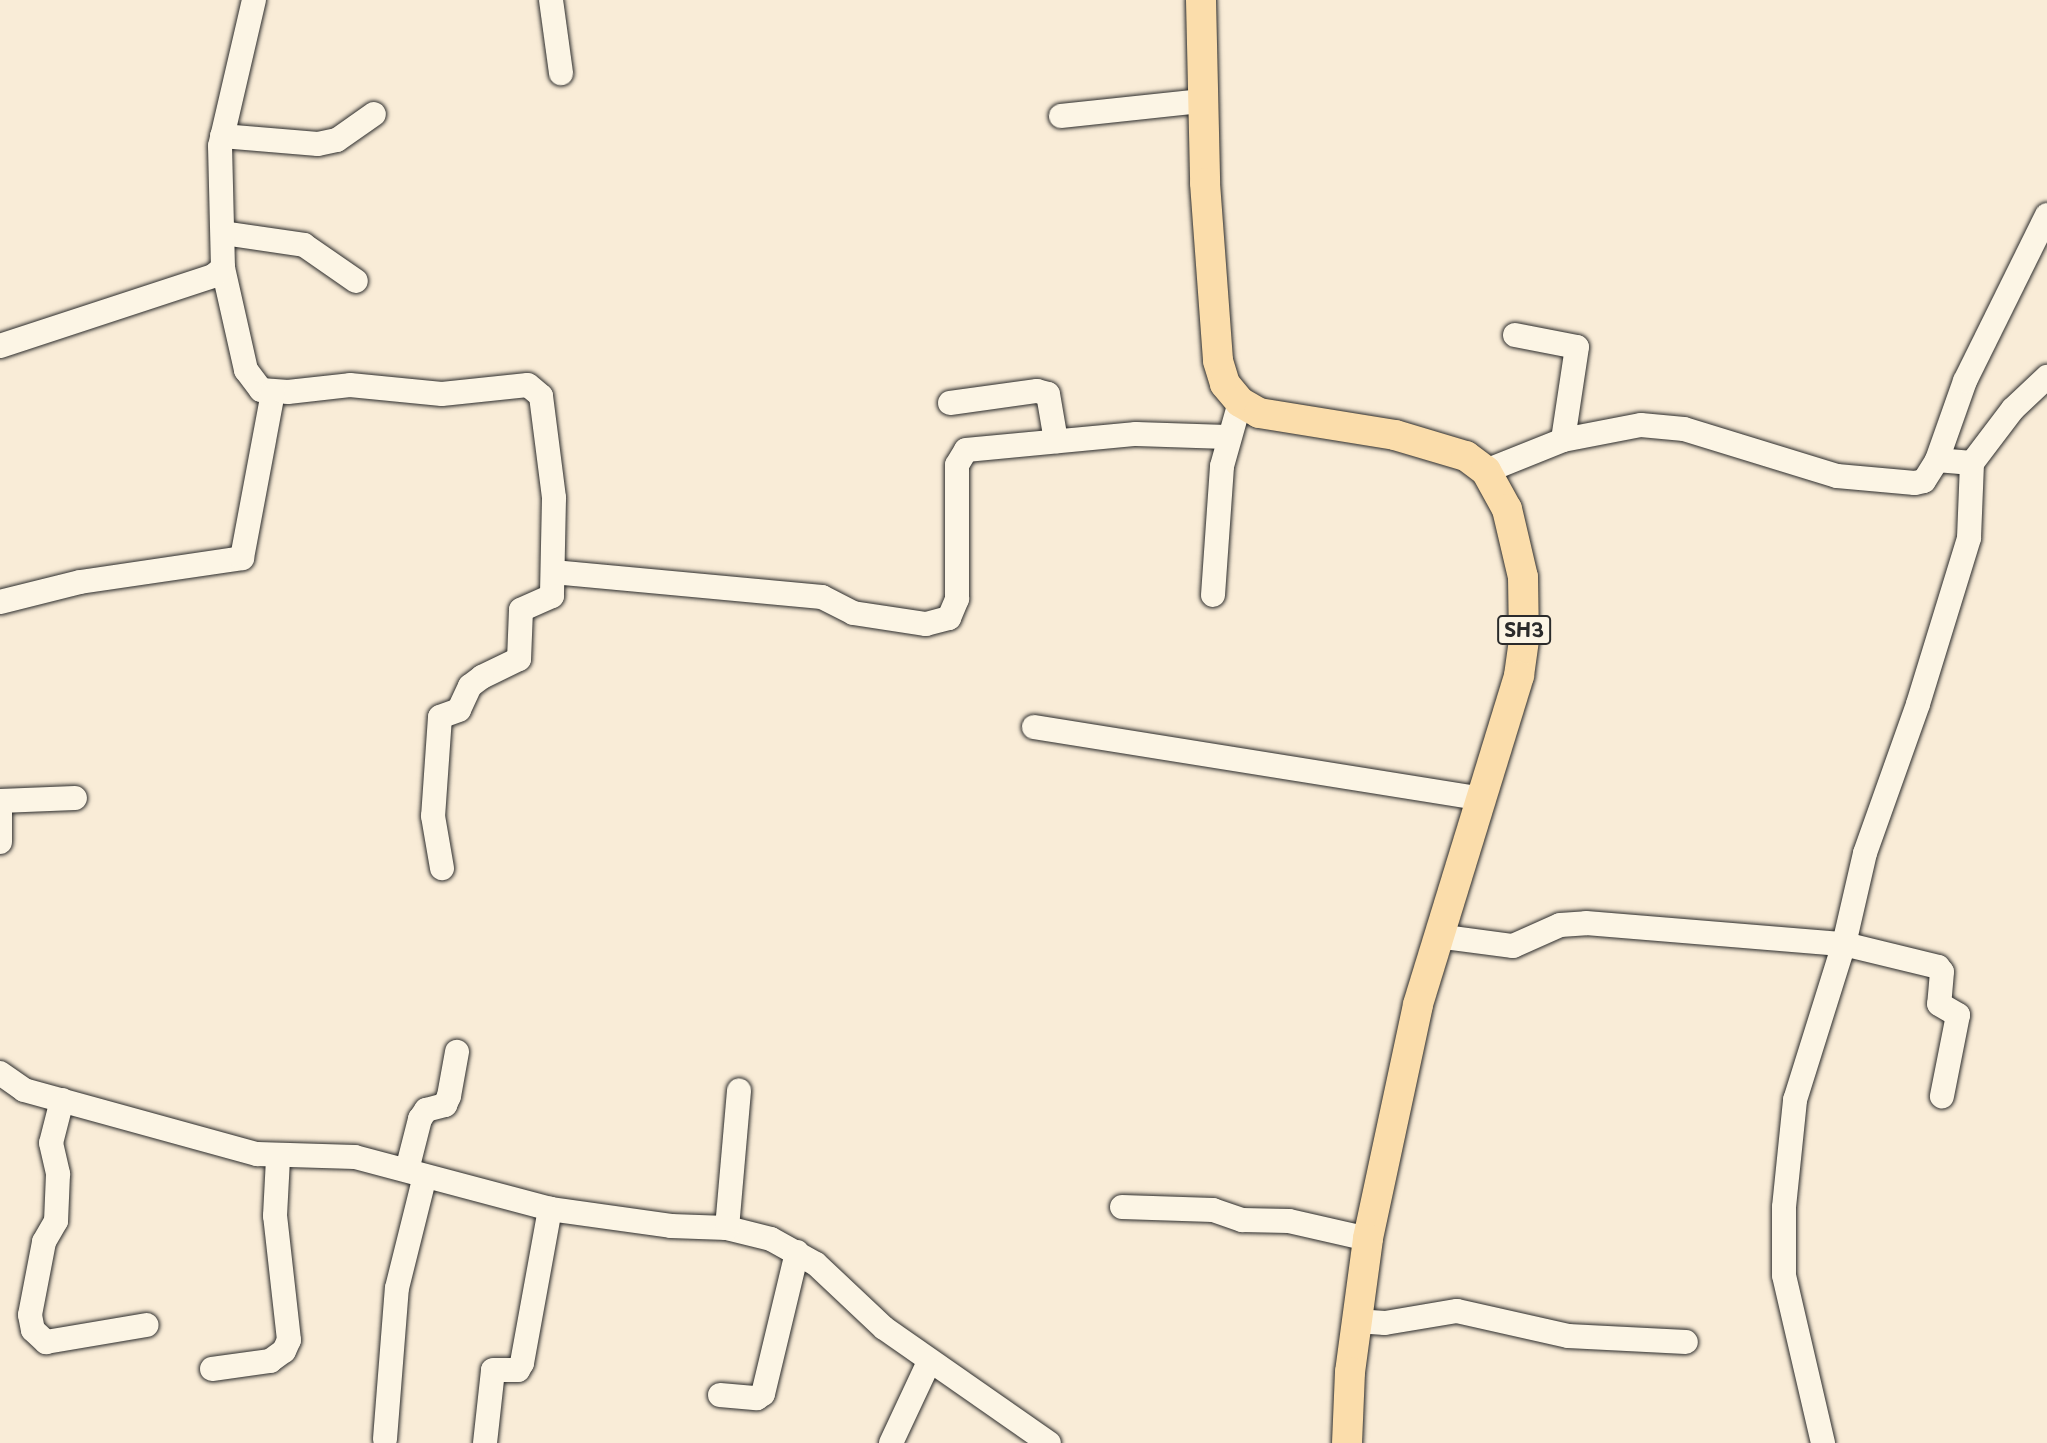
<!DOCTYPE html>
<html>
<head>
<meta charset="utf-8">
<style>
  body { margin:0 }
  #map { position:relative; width:2047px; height:1443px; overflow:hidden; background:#f9ecd7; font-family:"Playpen Sans",sans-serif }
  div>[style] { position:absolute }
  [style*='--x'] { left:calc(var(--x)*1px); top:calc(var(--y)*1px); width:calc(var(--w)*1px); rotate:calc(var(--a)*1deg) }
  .roads { filter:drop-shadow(0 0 2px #2b2b2b) drop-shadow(0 0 2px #2b2b2b) }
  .minor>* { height:24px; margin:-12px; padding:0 12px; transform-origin:12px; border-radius:12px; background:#fcf5e5 }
  .major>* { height:30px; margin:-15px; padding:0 15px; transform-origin:15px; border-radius:15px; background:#fbddab }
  span { translate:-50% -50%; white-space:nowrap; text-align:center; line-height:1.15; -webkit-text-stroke:6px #fcf5e5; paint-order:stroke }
  .shield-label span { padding:2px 5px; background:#fcf5e5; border:2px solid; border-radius:5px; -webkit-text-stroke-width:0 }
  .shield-label { font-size:19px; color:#2b2b2b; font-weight:700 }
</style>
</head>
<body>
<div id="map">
  <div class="roads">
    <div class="minor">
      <div style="--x:551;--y:0;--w:74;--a:82.2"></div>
      <div style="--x:1061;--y:116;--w:142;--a:-6.1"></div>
      <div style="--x:222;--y:136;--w:96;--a:4.8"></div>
      <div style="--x:318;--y:144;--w:19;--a:-12"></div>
      <div style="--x:337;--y:140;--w:45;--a:-35.1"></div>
      <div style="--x:223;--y:233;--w:82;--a:8.4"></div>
      <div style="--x:304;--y:245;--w:63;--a:34.7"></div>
      <div style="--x:223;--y:268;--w:105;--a:77.3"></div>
      <div style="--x:246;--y:370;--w:25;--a:53"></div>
      <div style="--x:261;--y:390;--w:27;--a:4"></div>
      <div style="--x:288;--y:392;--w:62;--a:-6.4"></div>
      <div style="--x:350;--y:385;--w:92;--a:5.6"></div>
      <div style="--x:442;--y:394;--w:86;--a:-6"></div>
      <div style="--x:528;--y:385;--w:17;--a:40"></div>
      <div style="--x:541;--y:396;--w:103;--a:82.7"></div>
      <div style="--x:554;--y:498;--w:98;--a:91.2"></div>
      <div style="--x:552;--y:596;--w:34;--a:156"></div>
      <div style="--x:521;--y:610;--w:49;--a:92.3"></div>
      <div style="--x:519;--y:659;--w:41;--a:154.1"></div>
      <div style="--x:482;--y:677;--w:15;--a:143"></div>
      <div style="--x:470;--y:686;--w:26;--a:115"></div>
      <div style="--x:459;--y:710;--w:20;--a:160"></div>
      <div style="--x:440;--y:717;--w:99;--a:94"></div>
      <div style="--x:433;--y:816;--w:53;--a:80.2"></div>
      <div style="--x:1515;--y:335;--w:63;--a:11"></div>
      <div style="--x:1577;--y:347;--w:94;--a:98.6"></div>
      <div style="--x:0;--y:346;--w:224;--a:-18.2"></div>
      <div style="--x:213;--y:276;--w:13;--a:-39"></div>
      <div style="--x:223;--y:268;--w:122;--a:-91.4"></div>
      <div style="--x:220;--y:146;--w:150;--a:-76.9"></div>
      <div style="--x:950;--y:403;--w:88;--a:-7.9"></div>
      <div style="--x:1037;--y:391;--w:11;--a:15"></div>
      <div style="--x:1048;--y:394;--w:48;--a:80.3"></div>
      <div style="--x:1937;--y:460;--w:84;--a:-70.5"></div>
      <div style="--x:1965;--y:381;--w:185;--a:-63.7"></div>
      <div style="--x:1486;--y:471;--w:83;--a:-21.9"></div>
      <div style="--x:1563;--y:440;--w:79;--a:-10.9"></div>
      <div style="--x:1641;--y:425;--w:43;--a:5.3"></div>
      <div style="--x:1684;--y:429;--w:160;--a:17.1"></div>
      <div style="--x:1837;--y:476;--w:78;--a:5.1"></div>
      <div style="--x:1915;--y:483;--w:9;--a:-13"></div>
      <div style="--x:1924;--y:481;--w:25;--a:-58"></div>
      <div style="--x:1937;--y:460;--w:35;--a:5"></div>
      <div style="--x:553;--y:572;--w:270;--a:5.3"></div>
      <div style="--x:822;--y:597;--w:35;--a:27"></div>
      <div style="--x:853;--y:613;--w:74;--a:8.6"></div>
      <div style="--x:926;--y:624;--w:24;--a:-15"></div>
      <div style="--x:949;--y:618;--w:21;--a:-67"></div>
      <div style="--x:957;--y:599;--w:134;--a:-90"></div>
      <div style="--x:957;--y:465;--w:17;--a:-59"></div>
      <div style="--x:966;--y:450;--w:171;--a:-5.4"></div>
      <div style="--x:1136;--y:434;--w:91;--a:1.9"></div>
      <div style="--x:1213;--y:595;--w:129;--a:-86"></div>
      <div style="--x:1222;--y:466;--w:66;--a:-74.3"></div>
      <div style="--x:0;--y:602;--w:82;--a:-14"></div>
      <div style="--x:80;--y:582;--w:164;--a:-8.4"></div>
      <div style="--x:242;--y:558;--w:169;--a:-79.4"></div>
      <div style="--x:1034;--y:727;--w:451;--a:9.1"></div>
      <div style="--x:0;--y:801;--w:75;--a:-2.3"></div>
      <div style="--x:0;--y:811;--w:31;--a:90"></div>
      <div style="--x:1437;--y:936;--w:77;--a:7.5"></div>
      <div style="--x:1513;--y:946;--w:51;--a:-24.1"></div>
      <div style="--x:1560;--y:925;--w:26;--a:-4"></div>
      <div style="--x:1586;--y:923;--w:259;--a:4.7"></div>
      <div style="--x:1844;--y:944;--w:97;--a:13.7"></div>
      <div style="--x:1938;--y:967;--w:6;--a:51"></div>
      <div style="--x:1942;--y:972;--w:32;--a:95"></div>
      <div style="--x:1939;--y:1004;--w:22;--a:30"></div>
      <div style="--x:1958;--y:1015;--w:83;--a:101.2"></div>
      <div style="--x:0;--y:1073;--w:29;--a:35"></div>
      <div style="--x:24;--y:1090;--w:242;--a:15.4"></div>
      <div style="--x:257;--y:1154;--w:98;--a:1.8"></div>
      <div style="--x:355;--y:1157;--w:202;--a:14.9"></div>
      <div style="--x:550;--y:1209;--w:122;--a:8"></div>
      <div style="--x:671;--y:1226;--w:56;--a:2"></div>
      <div style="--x:727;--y:1228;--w:45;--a:14"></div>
      <div style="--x:771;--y:1239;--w:51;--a:29.1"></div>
      <div style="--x:816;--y:1264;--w:93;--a:43.3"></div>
      <div style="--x:884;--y:1328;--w:201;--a:34.9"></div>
      <div style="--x:62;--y:1100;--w:44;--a:104.3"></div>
      <div style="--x:51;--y:1143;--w:32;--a:77"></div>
      <div style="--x:58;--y:1174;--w:47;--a:92.4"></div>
      <div style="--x:56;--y:1221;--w:24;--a:120"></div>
      <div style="--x:44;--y:1242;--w:74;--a:100.9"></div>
      <div style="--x:30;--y:1315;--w:15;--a:79"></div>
      <div style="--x:33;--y:1330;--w:18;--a:43"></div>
      <div style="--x:46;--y:1342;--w:102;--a:-9.6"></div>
      <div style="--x:407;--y:1170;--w:53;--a:-75.7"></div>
      <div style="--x:420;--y:1119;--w:11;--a:-56"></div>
      <div style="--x:426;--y:1110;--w:20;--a:-15"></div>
      <div style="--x:445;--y:1105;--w:10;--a:-66"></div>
      <div style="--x:449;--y:1096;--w:45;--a:-79.7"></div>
      <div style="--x:1122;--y:1207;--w:91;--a:1.9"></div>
      <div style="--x:1213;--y:1210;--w:31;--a:19"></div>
      <div style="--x:1242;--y:1220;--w:47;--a:1.2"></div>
      <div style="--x:1289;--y:1221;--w:81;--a:12.8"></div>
      <div style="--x:727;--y:1228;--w:138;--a:-85"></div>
      <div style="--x:1356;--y:1321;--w:29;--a:4"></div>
      <div style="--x:1385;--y:1323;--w:73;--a:-9.5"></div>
      <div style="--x:1457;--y:1311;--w:114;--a:12.7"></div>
      <div style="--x:1568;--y:1336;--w:118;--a:2.9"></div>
      <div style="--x:212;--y:1369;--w:59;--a:-7.9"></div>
      <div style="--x:270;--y:1361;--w:17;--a:-36"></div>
      <div style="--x:284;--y:1351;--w:12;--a:-66"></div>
      <div style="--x:289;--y:1340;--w:125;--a:-96.4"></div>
      <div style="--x:275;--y:1216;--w:58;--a:-87"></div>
      <div style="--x:720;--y:1395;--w:37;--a:5"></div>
      <div style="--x:757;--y:1398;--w:7;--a:-34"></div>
      <div style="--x:763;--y:1394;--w:146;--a:-76.5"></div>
      <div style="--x:385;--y:1439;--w:151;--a:-85.5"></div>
      <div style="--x:397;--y:1288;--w:115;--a:-76"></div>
      <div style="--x:485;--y:1443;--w:73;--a:-83.7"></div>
      <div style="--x:493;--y:1370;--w:25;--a:0"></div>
      <div style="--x:518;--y:1370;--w:8;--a:-60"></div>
      <div style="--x:522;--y:1363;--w:157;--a:-79.7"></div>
      <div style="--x:891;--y:1443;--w:89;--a:-64.9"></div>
      <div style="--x:1823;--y:1443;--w:172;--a:-103.1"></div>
      <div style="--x:1784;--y:1275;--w:68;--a:-90"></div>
      <div style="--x:1784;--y:1207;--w:108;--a:-84.1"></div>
      <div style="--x:1795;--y:1100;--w:164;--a:-72.6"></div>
      <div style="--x:1844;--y:944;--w:93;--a:-77"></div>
      <div style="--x:1865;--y:853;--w:158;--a:-70.4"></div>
      <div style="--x:1918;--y:704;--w:174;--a:-72.9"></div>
      <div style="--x:1969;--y:538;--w:75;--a:-87.7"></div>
      <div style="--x:1972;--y:463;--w:68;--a:-52.8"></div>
      <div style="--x:2013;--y:409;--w:47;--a:-43.3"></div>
    </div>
    <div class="major">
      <div style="--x:1201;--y:0;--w:183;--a:88.7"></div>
      <div style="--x:1205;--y:183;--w:178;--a:85.8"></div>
      <div style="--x:1218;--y:361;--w:24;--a:73"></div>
      <div style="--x:1225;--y:384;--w:23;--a:50"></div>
      <div style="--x:1240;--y:402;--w:22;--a:30"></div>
      <div style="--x:1259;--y:413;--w:138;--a:9.2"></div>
      <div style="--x:1395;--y:435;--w:74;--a:16.5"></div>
      <div style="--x:1466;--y:456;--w:25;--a:37"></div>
      <div style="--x:1486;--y:471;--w:43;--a:61.1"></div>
      <div style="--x:1507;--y:509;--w:70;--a:76.8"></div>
      <div style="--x:1523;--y:577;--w:63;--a:89.1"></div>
      <div style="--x:1524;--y:640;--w:36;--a:98"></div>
      <div style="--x:1519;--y:676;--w:344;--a:107.1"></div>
      <div style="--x:1418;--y:1005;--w:239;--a:102.1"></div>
      <div style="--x:1368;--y:1239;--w:134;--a:97.7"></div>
      <div style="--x:1350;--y:1372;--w:71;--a:92.4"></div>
    </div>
  </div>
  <div class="shield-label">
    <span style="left:1524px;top:630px">SH3</span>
  </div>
</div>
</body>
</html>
